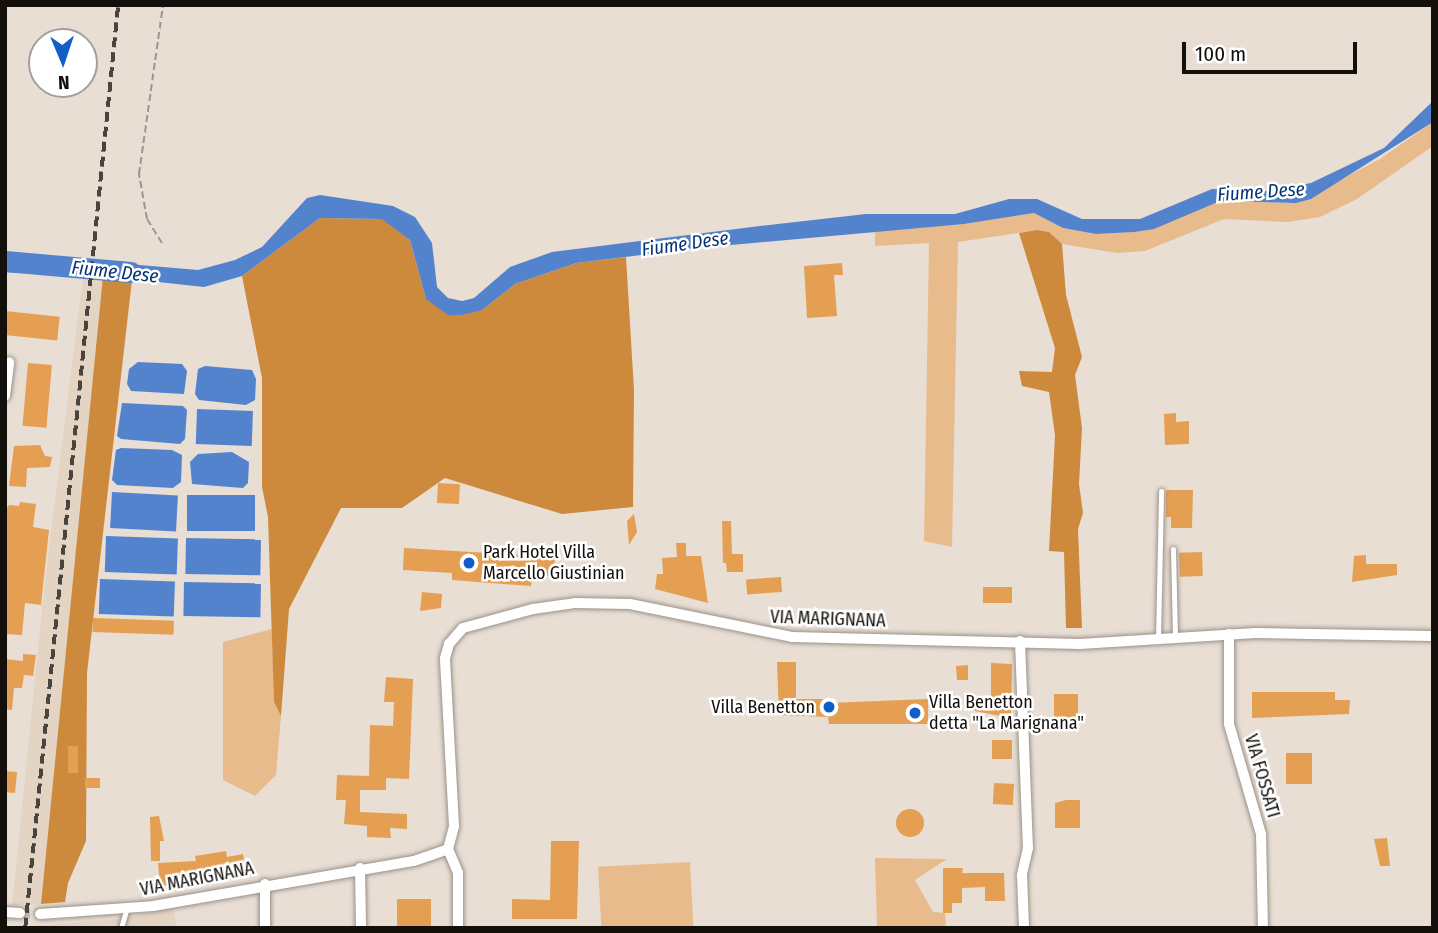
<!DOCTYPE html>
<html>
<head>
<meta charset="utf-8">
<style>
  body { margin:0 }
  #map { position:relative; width:1438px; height:933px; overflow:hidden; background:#e8ded4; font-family:"Fira Sans Condensed",sans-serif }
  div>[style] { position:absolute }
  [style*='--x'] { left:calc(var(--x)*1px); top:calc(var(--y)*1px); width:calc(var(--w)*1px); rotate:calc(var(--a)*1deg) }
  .built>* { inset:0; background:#e4d4c4 }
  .green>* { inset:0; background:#e8bb8d; transform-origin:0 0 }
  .forest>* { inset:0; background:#cd8a3c }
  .water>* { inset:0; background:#5483cd; transform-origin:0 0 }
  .river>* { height:21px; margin:-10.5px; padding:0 10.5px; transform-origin:10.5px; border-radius:10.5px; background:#5483cd }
  .building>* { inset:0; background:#e49f53; transform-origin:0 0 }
  .round { border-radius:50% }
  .street-tunnel>* { height:10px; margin-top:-5px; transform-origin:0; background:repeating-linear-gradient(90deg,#c8bfb6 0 10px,transparent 0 15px) }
  .path>* { height:2px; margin-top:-1px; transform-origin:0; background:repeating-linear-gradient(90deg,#9e968e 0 7px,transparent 0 10.5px) }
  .roads { filter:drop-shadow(0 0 2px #9a9188) drop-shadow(0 0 2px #9a9188) }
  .lane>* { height:5px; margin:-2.5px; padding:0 2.5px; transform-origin:2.5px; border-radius:2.5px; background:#fff }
  .street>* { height:10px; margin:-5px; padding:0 5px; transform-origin:5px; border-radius:5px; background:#fff }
  .rail>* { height:3.5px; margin-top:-1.75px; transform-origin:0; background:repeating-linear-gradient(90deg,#49443e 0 10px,transparent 0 15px) }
  .dots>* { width:19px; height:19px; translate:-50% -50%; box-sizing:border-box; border:4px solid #fff; border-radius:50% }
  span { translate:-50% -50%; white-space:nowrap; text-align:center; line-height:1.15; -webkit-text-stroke:5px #fff; paint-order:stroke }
  .poi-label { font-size:18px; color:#13100c }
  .left { translate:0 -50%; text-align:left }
  .right { translate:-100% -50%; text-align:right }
  .street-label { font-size:18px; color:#13100c }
  .water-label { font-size:19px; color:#043274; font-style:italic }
  .frame { position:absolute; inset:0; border:7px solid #13100c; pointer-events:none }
  .north { position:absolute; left:28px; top:28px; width:70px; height:70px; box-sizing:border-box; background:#fff; border:2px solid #a19f9e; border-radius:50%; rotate:178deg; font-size:19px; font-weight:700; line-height:28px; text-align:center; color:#13100c }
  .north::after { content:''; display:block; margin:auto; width:24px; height:32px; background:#125ec8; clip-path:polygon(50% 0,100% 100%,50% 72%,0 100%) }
  .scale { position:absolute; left:1182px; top:42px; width:175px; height:32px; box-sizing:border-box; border:4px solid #13100c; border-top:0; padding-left:9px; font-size:21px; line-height:24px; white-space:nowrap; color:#13100c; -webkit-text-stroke:5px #fff; paint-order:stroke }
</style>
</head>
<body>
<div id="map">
  <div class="built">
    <div style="clip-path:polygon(85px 260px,105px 262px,41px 904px,12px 905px,46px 572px)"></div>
    <div style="clip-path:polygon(174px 909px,176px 928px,10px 928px,121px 919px)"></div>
  </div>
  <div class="green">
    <div style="clip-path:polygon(1433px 122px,1433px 146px,1357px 199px,1320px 217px,1288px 222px,1224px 219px,1145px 251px,1117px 253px,1062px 244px,1049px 232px,1037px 230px,958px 242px,952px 547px,924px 541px,929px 243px,875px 246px,875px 231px,964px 224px,1034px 213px,1063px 228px,1096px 234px,1134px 232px,1220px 201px,1296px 203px,1380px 159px)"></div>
    <div style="clip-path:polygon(272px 629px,274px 702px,281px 716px,276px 775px,255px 796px,223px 780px,223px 642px)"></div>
    <div style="clip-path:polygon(875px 858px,947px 859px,915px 880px,933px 912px,945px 913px,946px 928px,877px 928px)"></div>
    <div style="left:690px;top:862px;width:66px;height:92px;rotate:87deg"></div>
  </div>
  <div class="forest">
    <div style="clip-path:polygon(320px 218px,382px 219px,395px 226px,410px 240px,426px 299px,482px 310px,515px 284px,576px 263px,626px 257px,634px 390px,633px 507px,562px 514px,445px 478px,402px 508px,341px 508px,289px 609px,281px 716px,274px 702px,268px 517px,262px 487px,262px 378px,242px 276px)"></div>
    <div style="clip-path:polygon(1037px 230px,1049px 232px,1062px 244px,1066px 295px,1082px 357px,1075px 375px,1082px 428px,1079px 484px,1083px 513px,1078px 529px,1082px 628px,1066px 628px,1064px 552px,1049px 551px,1055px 435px,1049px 392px,1022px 386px,1019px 371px,1052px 372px,1055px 348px,1019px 233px)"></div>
    <div style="clip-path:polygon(103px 276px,132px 280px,87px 673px,86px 841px,68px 883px,65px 902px,41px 904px)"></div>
  </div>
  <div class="water">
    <div style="clip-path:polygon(1433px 101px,1433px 122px,1311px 199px,1296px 203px,1220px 201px,1154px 229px,1134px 232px,1096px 234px,1063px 228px,1034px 213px,964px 224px,698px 248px,576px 263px,515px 284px,482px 310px,461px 315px,448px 315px,426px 299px,410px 240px,382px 219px,320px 218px,242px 276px,204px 287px,103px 276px,105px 262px,198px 270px,235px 260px,262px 247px,307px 198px,320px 195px,393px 206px,415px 217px,432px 243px,437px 287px,448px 298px,462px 301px,474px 298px,510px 267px,552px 252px,769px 225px,866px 214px,955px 214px,1009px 199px,1037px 199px,1082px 219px,1140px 219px,1212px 189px,1268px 191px,1311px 183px,1384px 148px)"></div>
    <div style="clip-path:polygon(5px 251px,31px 261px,43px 256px,85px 260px,84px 277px,5px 272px)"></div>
    <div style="clip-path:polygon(138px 362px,182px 364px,187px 371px,184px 394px,131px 391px,127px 384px,129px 369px)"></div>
    <div style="clip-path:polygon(205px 366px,252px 370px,256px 379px,255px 400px,246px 405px,199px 400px,195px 394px,198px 369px)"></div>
    <div style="clip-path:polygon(122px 403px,183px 406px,187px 410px,185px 439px,180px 444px,121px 439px,117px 436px)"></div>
    <div style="left:197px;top:409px;width:56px;height:35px;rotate:2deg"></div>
    <div style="clip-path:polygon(121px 448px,172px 450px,182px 455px,181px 482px,173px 488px,117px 485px,112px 480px,116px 450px)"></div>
    <div style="clip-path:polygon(232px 452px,249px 462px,248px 483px,243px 488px,192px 484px,190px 462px,198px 454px)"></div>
    <div style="left:112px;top:492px;width:66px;height:36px;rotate:3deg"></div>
    <div style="left:187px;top:495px;width:68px;height:36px"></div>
    <div style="left:106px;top:536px;width:72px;height:36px;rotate:2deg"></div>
    <div style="left:186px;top:538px;width:75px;height:36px;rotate:1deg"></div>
    <div style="left:100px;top:579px;width:75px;height:35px;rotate:2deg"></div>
    <div style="left:184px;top:582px;width:77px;height:34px;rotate:1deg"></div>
  </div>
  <div class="river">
    <div style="--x:5;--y:261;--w:126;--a:5"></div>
  </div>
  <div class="building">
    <div style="clip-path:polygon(842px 263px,843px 275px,834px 275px,837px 316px,807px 318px,804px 266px)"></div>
    <div style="left:5px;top:311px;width:55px;height:24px;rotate:6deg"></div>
    <div style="left:28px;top:363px;width:24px;height:63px;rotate:5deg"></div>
    <div style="clip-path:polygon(1176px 413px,1176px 422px,1189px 421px,1189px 444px,1165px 445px,1164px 414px)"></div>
    <div style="clip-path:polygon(40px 445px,45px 456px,52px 457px,50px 467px,27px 468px,26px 487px,9px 486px,14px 446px)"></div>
    <div style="left:438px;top:483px;width:22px;height:20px;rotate:3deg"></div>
    <div style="clip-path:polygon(1166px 490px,1193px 490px,1192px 528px,1171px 528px,1171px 517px,1166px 517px)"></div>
    <div style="clip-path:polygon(20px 502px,36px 504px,33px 527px,49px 530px,41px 605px,25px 603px,22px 635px,5px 634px,5px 511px,9px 505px,19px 506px)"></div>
    <div style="clip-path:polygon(634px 514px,637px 532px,629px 545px,627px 521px)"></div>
    <div style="clip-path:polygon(722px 521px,731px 521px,732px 554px,743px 554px,743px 572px,727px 572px,726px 563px,723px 563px)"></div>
    <div style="clip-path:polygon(676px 543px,686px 543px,686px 556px,701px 556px,708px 603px,655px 589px,657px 574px,663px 574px,662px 558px,677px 557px)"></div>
    <div style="clip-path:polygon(404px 548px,555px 557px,553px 576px,532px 575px,531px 586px,452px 580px,452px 573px,403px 570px)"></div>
    <div style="left:1202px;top:552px;width:24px;height:23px;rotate:88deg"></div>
    <div style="clip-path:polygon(1366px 555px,1366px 564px,1397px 564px,1397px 575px,1352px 582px,1354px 556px)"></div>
    <div style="left:781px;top:577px;width:15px;height:35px;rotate:86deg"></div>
    <div style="left:1012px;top:587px;width:16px;height:29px;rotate:90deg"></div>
    <div style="clip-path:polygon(422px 592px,442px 594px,441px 608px,420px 611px)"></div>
    <div style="left:93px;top:618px;width:81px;height:14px;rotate:2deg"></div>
    <div style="clip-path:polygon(23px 654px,36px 655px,33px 676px,24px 675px,22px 688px,14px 688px,12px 710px,5px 709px,5px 659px,23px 661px)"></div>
    <div style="clip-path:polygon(777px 662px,796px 662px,796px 699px,829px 699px,829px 703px,928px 699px,928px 724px,829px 724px,828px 717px,779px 715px)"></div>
    <div style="clip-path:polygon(991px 663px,1012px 664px,1011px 718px,975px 711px,975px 699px,991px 700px)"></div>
    <div style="clip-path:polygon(968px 665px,968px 680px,957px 680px,956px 666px)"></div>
    <div style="clip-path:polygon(386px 677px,413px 679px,409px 779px,386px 778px,386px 790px,360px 790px,360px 812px,407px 814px,407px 829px,390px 828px,391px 838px,367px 837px,367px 826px,344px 824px,346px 800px,336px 800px,337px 775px,369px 776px,370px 725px,393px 726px,394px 702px,384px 702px)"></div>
    <div style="clip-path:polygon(1252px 692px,1335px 692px,1335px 700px,1350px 700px,1349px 714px,1252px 718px)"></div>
    <div style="left:1054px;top:694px;width:24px;height:35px"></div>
    <div style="left:992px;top:740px;width:20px;height:19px"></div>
    <div style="left:68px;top:746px;width:10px;height:27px"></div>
    <div style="left:1312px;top:753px;width:31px;height:26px;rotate:90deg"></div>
    <div style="clip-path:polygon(5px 771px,17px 772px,15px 793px,5px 792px)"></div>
    <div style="left:85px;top:778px;width:15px;height:10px"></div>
    <div style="left:994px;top:783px;width:20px;height:21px;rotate:3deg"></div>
    <div style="clip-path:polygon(1066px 800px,1080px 800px,1080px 828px,1055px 828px,1055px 803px)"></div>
    <div class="round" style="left:896px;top:809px;width:28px;height:28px"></div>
    <div style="clip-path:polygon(159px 816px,164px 841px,160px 841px,160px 861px,151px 861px,150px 817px)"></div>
    <div style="clip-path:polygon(1387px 838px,1390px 866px,1380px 866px,1374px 839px)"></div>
    <div style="clip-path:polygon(551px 841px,579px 841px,577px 919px,512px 919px,512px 899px,550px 900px)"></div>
    <div style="clip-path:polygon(226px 851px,227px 857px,243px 854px,245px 866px,182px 877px,183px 884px,160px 886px,158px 863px,196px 861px,195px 856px)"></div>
    <div style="clip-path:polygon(943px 868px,963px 868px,962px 873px,1004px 873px,1005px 901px,985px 901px,985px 887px,962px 888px,962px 903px,952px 903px,952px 913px,943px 913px)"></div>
    <div style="left:397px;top:899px;width:34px;height:29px"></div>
  </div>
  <div class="street-tunnel">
    <div style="--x:20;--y:913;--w:20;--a:3"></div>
  </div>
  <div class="path">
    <div style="--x:162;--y:243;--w:28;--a:-122"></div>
    <div style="--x:147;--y:219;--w:46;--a:-100.1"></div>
    <div style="--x:139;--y:174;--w:171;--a:-81.9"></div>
  </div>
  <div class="roads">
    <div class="lane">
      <div style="--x:1173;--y:549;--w:89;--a:88.7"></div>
      <div style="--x:1158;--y:639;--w:148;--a:-88.8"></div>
      <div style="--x:121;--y:928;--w:19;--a:-74"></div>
    </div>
    <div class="street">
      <div style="--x:5;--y:396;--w:34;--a:-83"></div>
      <div style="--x:1229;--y:634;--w:90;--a:90"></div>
      <div style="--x:1229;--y:724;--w:115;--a:73.8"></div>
      <div style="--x:1261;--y:834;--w:94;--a:88.8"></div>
      <div style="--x:1020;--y:641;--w:207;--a:87.8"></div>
      <div style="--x:1028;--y:848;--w:28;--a:103"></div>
      <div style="--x:1022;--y:875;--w:53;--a:87.8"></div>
      <div style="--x:448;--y:849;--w:26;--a:67"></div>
      <div style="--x:458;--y:873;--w:55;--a:90"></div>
      <div style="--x:360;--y:868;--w:60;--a:89"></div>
      <div style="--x:5;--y:912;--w:15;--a:4"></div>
      <div style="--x:40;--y:914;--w:113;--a:-4"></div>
      <div style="--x:153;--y:906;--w:265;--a:-9.8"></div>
      <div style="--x:414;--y:861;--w:36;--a:-19"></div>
      <div style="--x:448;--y:849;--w:24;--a:-75"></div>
      <div style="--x:454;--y:826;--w:168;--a:-93.1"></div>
      <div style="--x:445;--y:658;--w:15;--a:-74"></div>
      <div style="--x:449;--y:644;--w:21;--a:-49"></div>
      <div style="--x:463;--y:628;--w:73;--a:-15.2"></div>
      <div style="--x:533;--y:609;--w:42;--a:-8.1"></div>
      <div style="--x:575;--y:603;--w:55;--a:1"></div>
      <div style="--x:630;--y:604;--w:165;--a:11.5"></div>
      <div style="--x:792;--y:637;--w:288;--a:1.4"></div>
      <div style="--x:1080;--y:644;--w:176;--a:-3.6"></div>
      <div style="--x:1256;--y:633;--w:177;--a:1"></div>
      <div style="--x:265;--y:928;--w:44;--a:-90"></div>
    </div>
  </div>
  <div class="rail">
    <div style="--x:25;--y:928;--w:928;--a:-84.25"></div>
  </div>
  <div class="dots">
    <div style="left:469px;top:563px;background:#125ec8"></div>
    <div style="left:829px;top:707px;background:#125ec8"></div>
    <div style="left:915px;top:713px;background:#125ec8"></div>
  </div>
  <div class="poi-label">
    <span class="left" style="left:483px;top:563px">Park Hotel Villa<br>Marcello Giustinian</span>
    <span class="left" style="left:929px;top:713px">Villa Benetton<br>detta "La Marignana"</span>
    <span class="right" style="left:815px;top:707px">Villa Benetton</span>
  </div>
  <div class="street-label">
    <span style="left:828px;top:619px;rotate:2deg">VIA MARIGNANA</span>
    <span style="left:1262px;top:776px;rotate:74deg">VIA FOSSATI</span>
    <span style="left:197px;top:879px;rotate:-11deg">VIA MARIGNANA</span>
  </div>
  <div class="water-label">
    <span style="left:1261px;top:192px;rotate:-4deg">Fiume Dese</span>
    <span style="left:685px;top:244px;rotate:-8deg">Fiume Dese</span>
    <span style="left:115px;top:272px;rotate:6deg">Fiume Dese</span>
  </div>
  <div class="frame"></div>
  <div class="north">N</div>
  <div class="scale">100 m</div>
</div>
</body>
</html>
